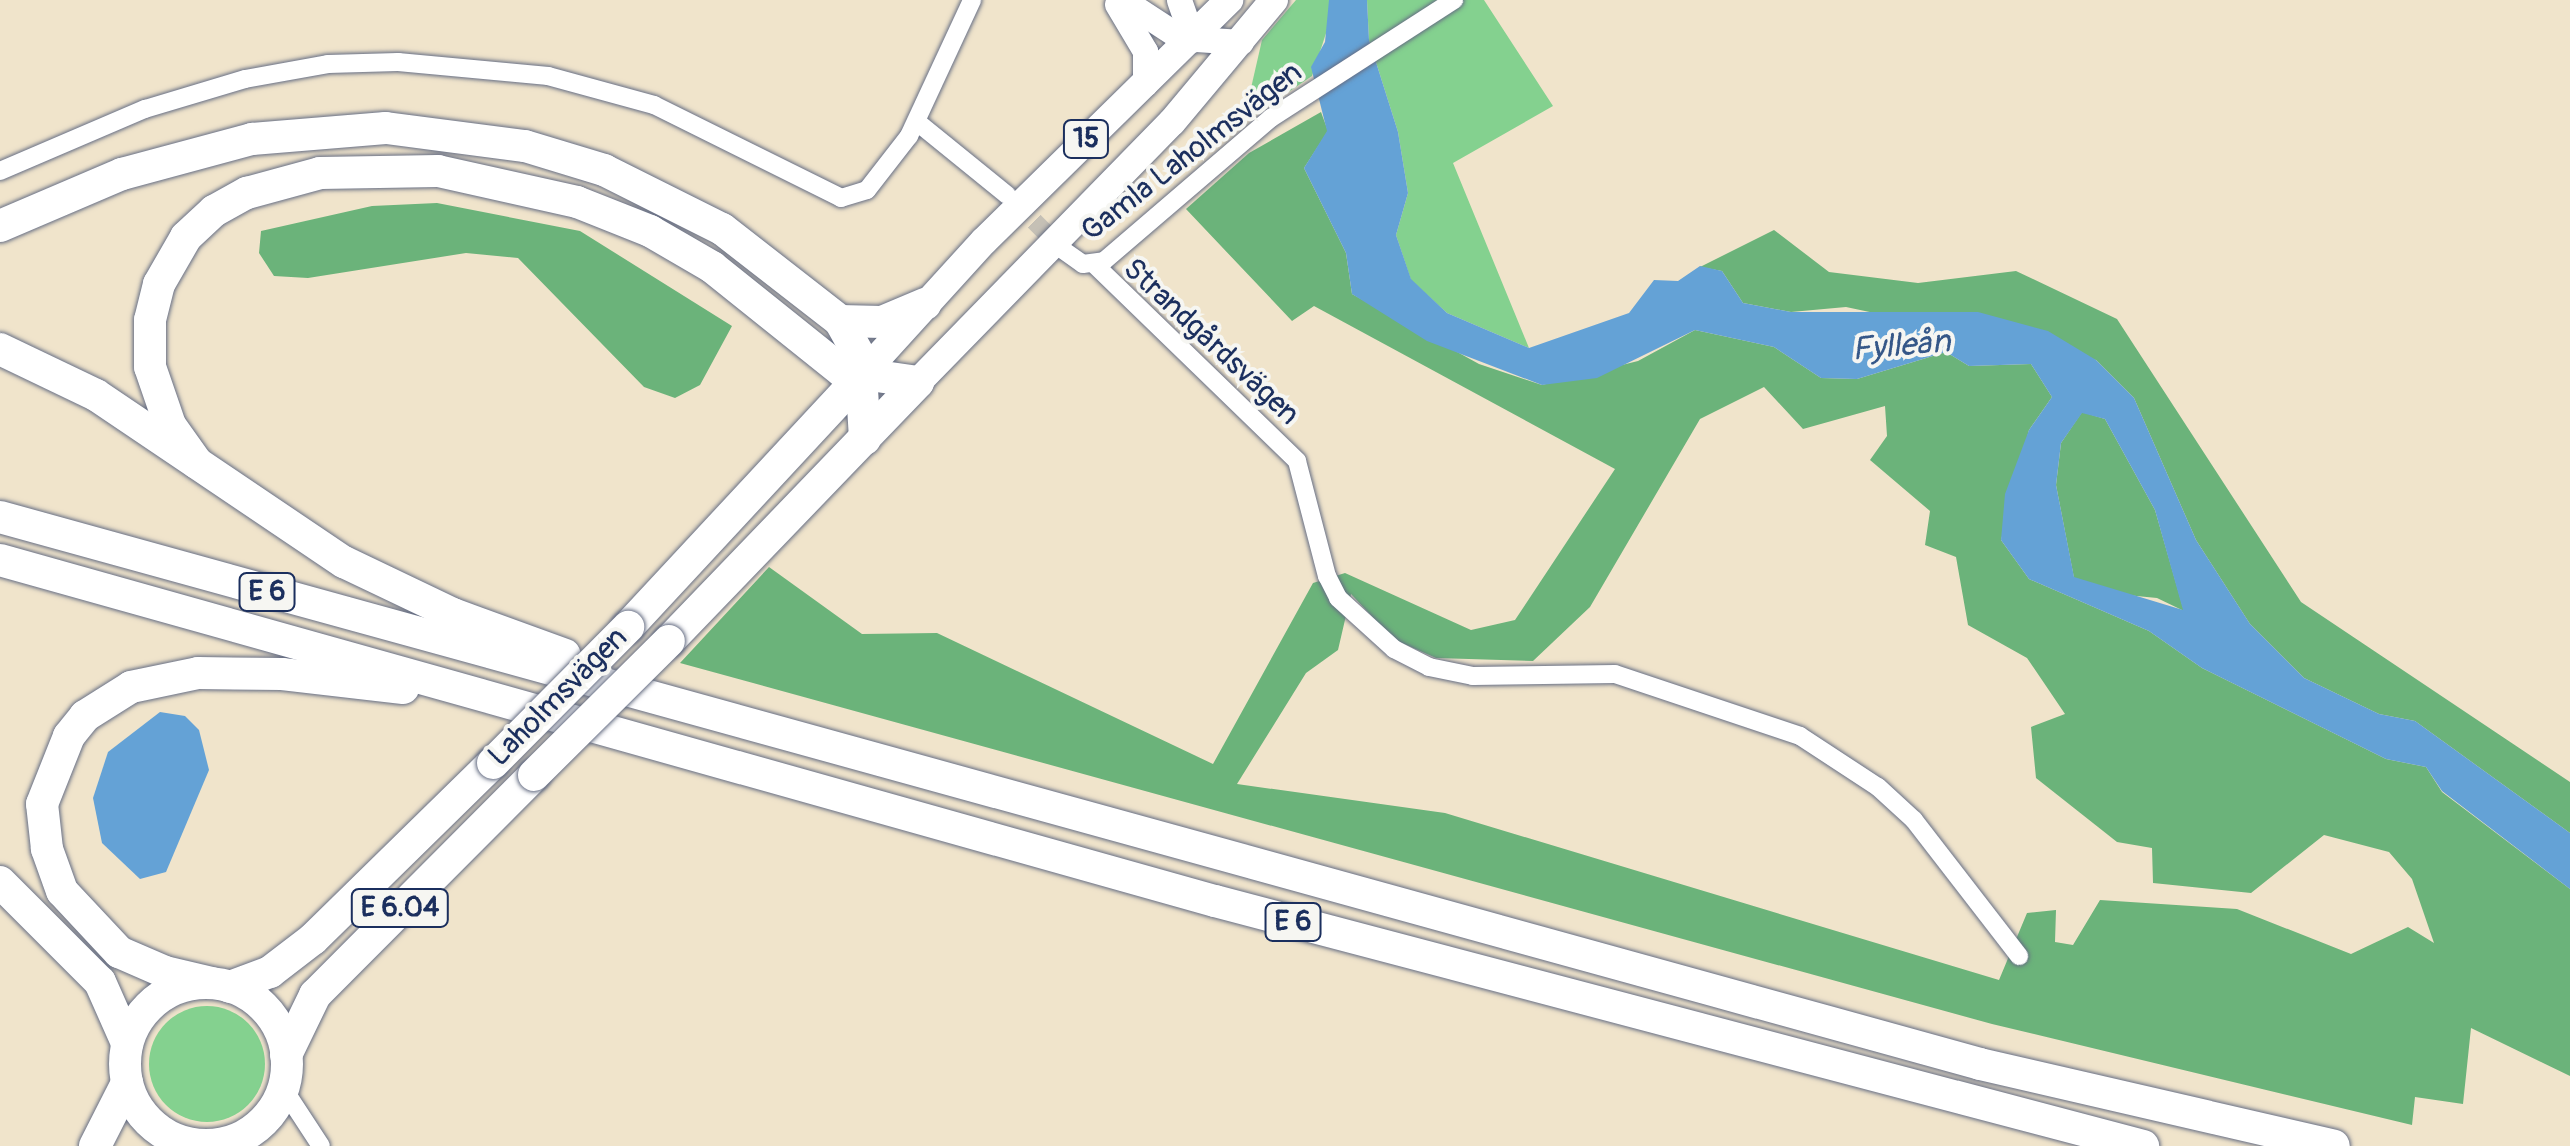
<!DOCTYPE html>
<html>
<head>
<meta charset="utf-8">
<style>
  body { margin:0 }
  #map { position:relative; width:2570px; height:1146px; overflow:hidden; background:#f0e4cb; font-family:Pangolin,sans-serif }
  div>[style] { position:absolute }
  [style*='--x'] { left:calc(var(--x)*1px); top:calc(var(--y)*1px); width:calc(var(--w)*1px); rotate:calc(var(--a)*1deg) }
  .green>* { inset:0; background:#84d18f }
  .round { border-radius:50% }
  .forest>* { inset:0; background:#6bb37a }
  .water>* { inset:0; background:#64a2d6 }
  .street-tunnel>* { height:18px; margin-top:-9px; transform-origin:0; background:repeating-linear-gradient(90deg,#c5c0b5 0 18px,transparent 0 27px) }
  .roads { filter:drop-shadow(0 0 2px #666e84) drop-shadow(0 0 2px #666e84) }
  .street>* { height:18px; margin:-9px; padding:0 9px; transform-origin:9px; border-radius:9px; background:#fff }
  .secondary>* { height:25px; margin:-12.5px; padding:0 12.5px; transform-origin:12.5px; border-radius:12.5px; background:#fff }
  .primary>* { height:28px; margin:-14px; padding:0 14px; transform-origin:14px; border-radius:14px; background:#fff }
  .highway>* { height:32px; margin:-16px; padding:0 16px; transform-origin:16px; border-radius:16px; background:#fff }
  .highway>.ring { margin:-16px; padding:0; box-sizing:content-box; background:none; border:32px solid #fff; border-radius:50% }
  .bridges { filter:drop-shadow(0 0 2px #666e84) drop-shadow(0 0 2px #666e84) }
  .highway-bridge>* { height:32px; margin:-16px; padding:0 16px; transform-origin:16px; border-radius:16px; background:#fff }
  span { translate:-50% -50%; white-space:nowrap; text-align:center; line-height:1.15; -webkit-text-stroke:8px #f6f6f2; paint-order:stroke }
  .shield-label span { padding:2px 8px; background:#f6f6f2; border:2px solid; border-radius:8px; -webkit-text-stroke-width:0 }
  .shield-label { font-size:28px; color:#1b2f5e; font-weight:700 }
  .street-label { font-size:30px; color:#1b2f5e }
  .water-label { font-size:32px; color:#355788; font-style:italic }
</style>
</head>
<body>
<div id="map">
  <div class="green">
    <div style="clip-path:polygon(1296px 0,1329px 0,1330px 21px,1312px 76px,1243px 123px,1262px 40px)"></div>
    <div style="clip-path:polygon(1367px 0,1484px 0,1553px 106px,1453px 163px,1529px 348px,1447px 313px,1411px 280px,1396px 235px,1408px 193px,1398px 132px,1369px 40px)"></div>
    <div class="round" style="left:149px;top:1006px;width:116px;height:116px"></div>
  </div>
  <div class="forest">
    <div style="clip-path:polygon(evenodd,1321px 112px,1328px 131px,1304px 168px,1346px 253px,1352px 294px,1479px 364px,1542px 385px,1638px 361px,1695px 330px,1774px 347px,1821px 378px,1857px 379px,1946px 352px,1969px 366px,2031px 364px,2052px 397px,2029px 430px,2001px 540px,2029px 579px,2149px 631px,2202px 668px,2386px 759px,2426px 767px,2442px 792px,2570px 889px,2570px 1076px,2471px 1028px,2463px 1104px,2415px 1097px,2412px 1125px,1992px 1024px,680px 663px,769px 567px,862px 634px,937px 633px,1213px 764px,1313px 583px,1345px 573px,1471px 630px,1515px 620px,1615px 469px,1314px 306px,1292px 321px,1186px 209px,1249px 153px,1321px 112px,1764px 387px,1803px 429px,1885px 406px,1887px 436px,1870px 460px,1930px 511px,1925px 545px,1956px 557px,1968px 625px,2027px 658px,2065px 714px,2031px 727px,2036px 778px,2117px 842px,2152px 848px,2153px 883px,2251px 893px,2324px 835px,2389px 852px,2412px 879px,2434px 943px,2408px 927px,2351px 954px,2237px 909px,2100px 900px,2073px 945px,2055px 942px,2056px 910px,2027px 913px,1999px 980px,1445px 813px,1237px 784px,1306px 673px,1338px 650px,1351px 594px,1393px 639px,1436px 658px,1533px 661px,1590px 607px,1700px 419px,1764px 387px)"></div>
    <div style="clip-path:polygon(437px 203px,580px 231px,732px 326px,700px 385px,675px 398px,644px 387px,518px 258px,466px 253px,308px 278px,274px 276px,259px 253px,261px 231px,372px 206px)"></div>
    <div style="clip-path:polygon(1774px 230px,1829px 272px,1918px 283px,2016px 271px,2117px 319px,2301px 602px,2570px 782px,2570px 833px,2415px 721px,2379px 714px,2304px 678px,2250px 624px,2196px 540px,2134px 398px,2096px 360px,1846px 307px,1791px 312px,1743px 303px,1722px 271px,1700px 267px)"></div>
    <div style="clip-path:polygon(2082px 412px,2105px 419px,2155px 510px,2184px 611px,2157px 598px,2116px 594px,2074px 578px,2056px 485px,2061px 443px)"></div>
  </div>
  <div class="water">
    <div style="clip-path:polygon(evenodd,1329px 0,1367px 0,1369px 40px,1398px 132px,1408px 193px,1396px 235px,1411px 279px,1447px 313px,1529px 348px,1629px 313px,1654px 280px,1678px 281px,1700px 266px,1722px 271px,1743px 303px,1791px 312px,1978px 312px,2048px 331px,2096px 360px,2134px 398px,2196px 540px,2250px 624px,2304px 678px,2379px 714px,2415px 721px,2570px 833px,2570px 889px,2442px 791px,2426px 767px,2386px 759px,2202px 668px,2149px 631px,2029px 579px,2001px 540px,2005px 494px,2029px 430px,2052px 397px,2031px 364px,1969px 366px,1946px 352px,1857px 379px,1821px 378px,1774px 347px,1695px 330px,1597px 378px,1542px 385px,1427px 341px,1352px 294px,1346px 253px,1304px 168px,1327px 131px,1311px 67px,1325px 42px,1329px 0,2082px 413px,2105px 419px,2155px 510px,2183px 610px,2074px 577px,2056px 485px,2061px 443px,2082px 413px)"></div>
    <div style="clip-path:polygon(160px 712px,185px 716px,199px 730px,209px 770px,166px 872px,140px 879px,102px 843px,93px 798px,108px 752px)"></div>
  </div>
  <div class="street-tunnel">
    <div style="--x:1015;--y:202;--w:64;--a:45"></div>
  </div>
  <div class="roads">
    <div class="street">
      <div style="--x:917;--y:122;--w:116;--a:39"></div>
      <div style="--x:0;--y:171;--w:158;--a:-23.2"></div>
      <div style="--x:145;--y:109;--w:104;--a:-16.7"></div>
      <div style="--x:245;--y:79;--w:84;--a:-10.2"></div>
      <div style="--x:328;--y:64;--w:70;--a:-1.6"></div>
      <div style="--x:398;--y:62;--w:151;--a:5.3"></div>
      <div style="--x:548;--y:76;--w:110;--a:15.3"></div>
      <div style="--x:654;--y:105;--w:209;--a:26.4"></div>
      <div style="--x:841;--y:198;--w:27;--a:-17"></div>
      <div style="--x:867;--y:190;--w:68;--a:-52.1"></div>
      <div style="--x:909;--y:136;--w:150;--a:-65.1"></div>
      <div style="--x:1063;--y:250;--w:24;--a:35"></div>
      <div style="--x:1083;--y:264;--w:21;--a:-8"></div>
      <div style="--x:1104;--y:261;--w:220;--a:-40.6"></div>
      <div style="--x:1271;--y:118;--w:218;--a:-32.8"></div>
      <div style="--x:1094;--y:264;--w:283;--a:44.1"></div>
      <div style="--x:1297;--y:461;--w:119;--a:75.4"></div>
      <div style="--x:1327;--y:576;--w:25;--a:63"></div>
      <div style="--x:1338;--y:598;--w:76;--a:42.3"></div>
      <div style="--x:1394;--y:649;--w:39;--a:27"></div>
      <div style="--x:1429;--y:667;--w:45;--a:11.6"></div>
      <div style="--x:1473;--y:676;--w:142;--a:-0.8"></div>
      <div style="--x:1615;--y:674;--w:195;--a:18.5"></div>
      <div style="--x:1800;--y:736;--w:93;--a:33.2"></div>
      <div style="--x:1878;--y:787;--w:49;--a:42.5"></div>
      <div style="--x:1914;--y:820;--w:172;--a:52.3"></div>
      <div style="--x:283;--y:1088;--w:69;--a:56.8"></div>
      <div style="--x:229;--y:1142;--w:15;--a:16"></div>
    </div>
    <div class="secondary">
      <div style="--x:1123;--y:0;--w:69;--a:33.2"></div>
      <div style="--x:1181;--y:38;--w:60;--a:3.8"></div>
      <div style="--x:1179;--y:0;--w:42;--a:70.7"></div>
      <div style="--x:1117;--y:4;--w:55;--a:59.2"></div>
      <div style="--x:1145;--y:51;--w:33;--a:90"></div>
    </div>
    <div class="primary">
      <div style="--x:861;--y:376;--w:183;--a:-47.7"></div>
      <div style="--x:984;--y:241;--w:344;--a:-44.5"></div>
      <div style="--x:918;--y:382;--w:363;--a:-45.7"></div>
      <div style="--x:1172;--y:122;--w:159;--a:-50.1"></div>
    </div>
    <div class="highway">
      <div style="--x:0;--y:226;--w:133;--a:-23.1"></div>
      <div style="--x:122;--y:174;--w:135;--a:-15.1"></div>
      <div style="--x:252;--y:139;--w:134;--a:-4.7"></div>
      <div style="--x:386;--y:128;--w:140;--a:7.4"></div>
      <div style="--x:525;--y:146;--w:83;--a:16.9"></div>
      <div style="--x:604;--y:170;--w:132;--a:26.6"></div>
      <div style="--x:722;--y:229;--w:150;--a:37.9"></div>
      <div style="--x:840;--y:321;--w:41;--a:60.9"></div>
      <div style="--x:860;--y:357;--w:82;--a:86.5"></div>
      <div style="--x:840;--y:321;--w:42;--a:1.4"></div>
      <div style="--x:882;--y:322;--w:47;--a:-22.7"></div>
      <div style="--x:0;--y:349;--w:106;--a:25.6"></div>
      <div style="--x:96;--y:395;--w:299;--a:34"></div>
      <div style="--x:344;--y:562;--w:121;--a:25.5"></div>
      <div style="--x:453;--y:614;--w:119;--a:20.1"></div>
      <div style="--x:197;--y:463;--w:47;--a:-125.4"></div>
      <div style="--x:170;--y:425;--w:61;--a:-109"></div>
      <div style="--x:150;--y:367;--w:47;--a:-90"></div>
      <div style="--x:150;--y:320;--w:37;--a:-76"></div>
      <div style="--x:159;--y:284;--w:54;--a:-60.1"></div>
      <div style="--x:186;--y:237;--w:38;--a:-43"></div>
      <div style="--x:214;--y:211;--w:38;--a:-29"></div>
      <div style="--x:247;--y:193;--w:76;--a:-15.3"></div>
      <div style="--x:320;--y:173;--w:118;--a:-1"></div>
      <div style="--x:438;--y:171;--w:142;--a:12.6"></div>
      <div style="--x:577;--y:202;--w:79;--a:21.7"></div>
      <div style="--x:650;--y:231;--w:72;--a:30.1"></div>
      <div style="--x:712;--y:267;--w:166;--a:38.7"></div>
      <div style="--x:842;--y:371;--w:77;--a:8.2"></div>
      <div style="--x:0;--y:517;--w:2054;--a:15.44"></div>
      <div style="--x:1980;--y:1064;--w:363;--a:13"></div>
      <div style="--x:0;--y:560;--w:1262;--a:15.68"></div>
      <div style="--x:1215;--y:901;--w:960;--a:14.79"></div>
      <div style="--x:628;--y:627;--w:342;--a:-47.1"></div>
      <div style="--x:669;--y:641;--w:359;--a:-46.1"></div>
      <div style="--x:0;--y:882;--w:141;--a:45"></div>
      <div style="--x:100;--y:982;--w:67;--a:66.1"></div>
      <div style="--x:212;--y:983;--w:48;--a:-166.8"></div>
      <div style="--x:165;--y:972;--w:50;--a:-156.5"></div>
      <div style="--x:119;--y:952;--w:83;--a:-133.1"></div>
      <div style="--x:62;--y:891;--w:45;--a:-109.7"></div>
      <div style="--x:47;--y:849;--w:45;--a:-96.3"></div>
      <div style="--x:42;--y:804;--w:73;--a:-68.3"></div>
      <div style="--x:69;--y:736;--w:26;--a:-51"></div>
      <div style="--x:85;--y:716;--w:54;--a:-32.2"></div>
      <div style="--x:131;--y:687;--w:68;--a:-11.8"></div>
      <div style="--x:198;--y:673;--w:84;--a:0.7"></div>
      <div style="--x:282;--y:674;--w:122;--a:6.6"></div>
      <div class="ring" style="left:125px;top:983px;width:130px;height:130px"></div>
      <div style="--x:230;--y:987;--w:43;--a:-20.6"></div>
      <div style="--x:270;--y:972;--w:54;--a:-37.5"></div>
      <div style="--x:313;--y:939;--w:252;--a:-44.4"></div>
      <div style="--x:286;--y:1055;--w:67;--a:-64.2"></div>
      <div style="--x:315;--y:995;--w:310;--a:-45.1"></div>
      <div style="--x:95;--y:1146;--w:71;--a:-63.1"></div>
    </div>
  </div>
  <div class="bridges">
    <div class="highway-bridge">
      <div style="--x:493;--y:763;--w:192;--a:-45.2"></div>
      <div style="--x:534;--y:775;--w:190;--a:-44.8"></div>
    </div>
  </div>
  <div class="shield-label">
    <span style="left:1086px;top:139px">15</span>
    <span style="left:267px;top:592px">E 6</span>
    <span style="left:400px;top:908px">E 6.04</span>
    <span style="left:1293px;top:922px">E 6</span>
  </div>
  <div class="street-label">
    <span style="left:1192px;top:152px;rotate:-38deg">Gamla Laholmsvägen</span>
    <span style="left:1211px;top:342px;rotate:43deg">Strandgårdsvägen</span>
    <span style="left:558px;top:697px;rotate:-45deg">Laholmsvägen</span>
  </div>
  <div class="water-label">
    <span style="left:1901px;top:346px;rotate:-5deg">Fylleån</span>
  </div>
</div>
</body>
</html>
